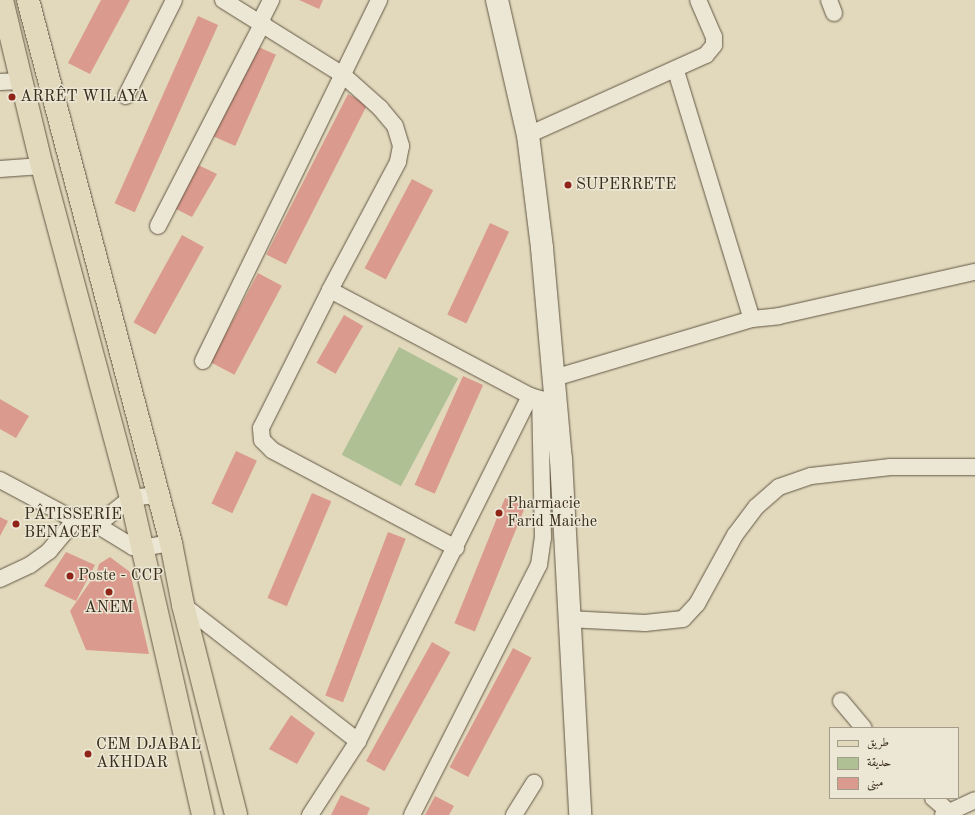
<!DOCTYPE html>
<html>
<head>
<meta charset="utf-8">
<style>
  body { margin:0 }
  #map { position:relative; width:975px; height:815px; overflow:hidden; background:#e2d9bd; font-family:"Old Standard TT",Amiri,serif }
  div>[style] { position:absolute }
  [style*='--x'] { left:calc(var(--x)*1px); top:calc(var(--y)*1px); width:calc(var(--w)*1px); rotate:calc(var(--a)*1deg) }
  .green>* { inset:0; background:#afc094; transform-origin:0 0 }
  .building>* { inset:0; background:#da9a8d; transform-origin:0 0 }
  .roads { filter:drop-shadow(0 0 1px #635743) drop-shadow(0 0 1px #635743) }
  .minor>* { height:16px; margin:-8px; padding:0 8px; transform-origin:8px; border-radius:8px; background:#ece6d4 }
  .secondary>* { height:22px; margin:-11px; padding:0 11px; transform-origin:11px; border-radius:11px; background:#ece6d4 }
  .primary>* { height:22px; margin:-11px; padding:0 11px; transform-origin:11px; border-radius:11px; background:#e2d9bd }
  .dots>* { width:11px; height:11px; translate:-50% -50%; box-sizing:border-box; border:2px solid #ece6d4; border-radius:50% }
  span { translate:-50% -50%; white-space:nowrap; text-align:center; line-height:1.15; -webkit-text-stroke:3px #ece6d4; paint-order:stroke }
  .poi-label { font-size:16px; color:#392c1a }
  .left { translate:0 -50%; text-align:left }
  .legend { position:absolute; left:829px; top:727px; width:130px; height:72px; box-sizing:border-box; background:#ece6d4; border:1px solid #a49c8a; margin:0; padding:5px 7px; list-style:none; font-size:12px; color:#392c1a }
  .legend li { display:flex; align-items:center; gap:8px; height:20px }
  .legend b { width:20px; border:1px solid #a49c8a }
</style>
</head>
<body>
<div id="map">
  <div class="green">
    <div style="left:399px;top:347px;width:67px;height:122px;rotate:28deg"></div>
  </div>
  <div class="building">
    <div style="clip-path:polygon(101px 0,130px 0,90px 74px,68px 63px)"></div>
    <div style="clip-path:polygon(299px 0,323px 0,319px 9px)"></div>
    <div style="left:198px;top:16px;width:22px;height:205px;rotate:24deg"></div>
    <div style="left:254px;top:45px;width:24px;height:100px;rotate:24deg"></div>
    <div style="left:348px;top:94px;width:22px;height:180px;rotate:27deg"></div>
    <div style="clip-path:polygon(194px 163px,217px 174px,192px 217px,174px 208px)"></div>
    <div style="left:412px;top:179px;width:24px;height:101px;rotate:28deg"></div>
    <div style="left:490px;top:223px;width:21px;height:101px;rotate:25deg"></div>
    <div style="left:182px;top:235px;width:25px;height:100px;rotate:29deg"></div>
    <div style="left:258px;top:273px;width:27px;height:101px;rotate:28deg"></div>
    <div style="left:344px;top:315px;width:22px;height:55px;rotate:30deg"></div>
    <div style="left:463px;top:376px;width:22px;height:119px;rotate:24deg"></div>
    <div style="clip-path:polygon(0 399px,29px 416px,16px 438px,0 429px)"></div>
    <div style="left:236px;top:451px;width:23px;height:58px;rotate:25deg"></div>
    <div style="left:312px;top:493px;width:21px;height:114px;rotate:23deg"></div>
    <div style="left:505px;top:498px;width:22px;height:135px;rotate:22deg"></div>
    <div style="clip-path:polygon(0 517px,8px 521px,0 536px)"></div>
    <div style="left:388px;top:532px;width:19px;height:175px;rotate:21deg"></div>
    <div style="clip-path:polygon(66px 552px,95px 565px,76px 601px,44px 586px)"></div>
    <div style="clip-path:polygon(110px 557px,130px 572px,149px 654px,86px 650px,70px 611px,97px 572px,99px 564px)"></div>
    <div style="left:432px;top:642px;width:21px;height:136px;rotate:29deg"></div>
    <div style="left:513px;top:648px;width:21px;height:135px;rotate:28deg"></div>
    <div style="clip-path:polygon(291px 715px,315px 733px,297px 764px,269px 749px)"></div>
    <div style="clip-path:polygon(341px 795px,370px 808px,367px 815px,331px 815px)"></div>
    <div style="clip-path:polygon(435px 796px,454px 806px,449px 815px,425px 815px)"></div>
  </div>
  <div class="roads">
    <div class="minor">
      <div style="--x:223;--y:0;--w:142;--a:32"></div>
      <div style="--x:343;--y:75;--w:50;--a:41.7"></div>
      <div style="--x:380;--y:108;--w:23;--a:50"></div>
      <div style="--x:395;--y:126;--w:21;--a:73"></div>
      <div style="--x:401;--y:146;--w:16;--a:101"></div>
      <div style="--x:398;--y:162;--w:145;--a:118"></div>
      <div style="--x:829;--y:0;--w:14;--a:69"></div>
      <div style="--x:260;--y:22;--w:25;--a:-63"></div>
      <div style="--x:676;--y:71;--w:259;--a:73"></div>
      <div style="--x:0;--y:82;--w:21;--a:-3"></div>
      <div style="--x:126;--y:96;--w:107;--a:-63.4"></div>
      <div style="--x:528;--y:135;--w:195;--a:-24.2"></div>
      <div style="--x:706;--y:55;--w:13;--a:-51"></div>
      <div style="--x:714;--y:45;--w:8;--a:-90"></div>
      <div style="--x:714;--y:37;--w:40;--a:-113.4"></div>
      <div style="--x:0;--y:169;--w:42;--a:-4.1"></div>
      <div style="--x:158;--y:226;--w:229;--a:-62.7"></div>
      <div style="--x:203;--y:361;--w:402;--a:-64"></div>
      <div style="--x:554;--y:378;--w:207;--a:-16.6"></div>
      <div style="--x:752;--y:319;--w:27;--a:-6"></div>
      <div style="--x:779;--y:316;--w:201;--a:-12.7"></div>
      <div style="--x:0;--y:480;--w:85;--a:28.1"></div>
      <div style="--x:75;--y:520;--w:23;--a:13"></div>
      <div style="--x:97;--y:525;--w:42;--a:31.4"></div>
      <div style="--x:133;--y:547;--w:9;--a:6"></div>
      <div style="--x:142;--y:548;--w:29;--a:-10"></div>
      <div style="--x:97;--y:525;--w:43;--a:-38.5"></div>
      <div style="--x:131;--y:498;--w:26;--a:-7"></div>
      <div style="--x:456;--y:548;--w:208;--a:-152"></div>
      <div style="--x:272;--y:450;--w:14;--a:-135"></div>
      <div style="--x:262;--y:440;--w:12;--a:-95"></div>
      <div style="--x:261;--y:428;--w:154;--a:-63.4"></div>
      <div style="--x:330;--y:290;--w:226;--a:27.9"></div>
      <div style="--x:530;--y:396;--w:27;--a:17"></div>
      <div style="--x:0;--y:579;--w:33;--a:-25"></div>
      <div style="--x:30;--y:565;--w:24;--a:-36"></div>
      <div style="--x:49;--y:551;--w:40;--a:-50"></div>
      <div style="--x:183;--y:605;--w:222;--a:37.9"></div>
      <div style="--x:568;--y:619;--w:77;--a:3"></div>
      <div style="--x:645;--y:623;--w:38;--a:-6"></div>
      <div style="--x:683;--y:619;--w:21;--a:-47"></div>
      <div style="--x:697;--y:604;--w:79;--a:-61.2"></div>
      <div style="--x:735;--y:535;--w:35;--a:-53"></div>
      <div style="--x:756;--y:507;--w:30;--a:-41"></div>
      <div style="--x:779;--y:487;--w:34;--a:-19"></div>
      <div style="--x:811;--y:476;--w:80;--a:-6.5"></div>
      <div style="--x:890;--y:467;--w:85;--a:0"></div>
      <div style="--x:841;--y:701;--w:35;--a:50"></div>
      <div style="--x:933;--y:798;--w:21;--a:41"></div>
      <div style="--x:310;--y:815;--w:88;--a:-57"></div>
      <div style="--x:358;--y:741;--w:385;--a:-63.5"></div>
      <div style="--x:412;--y:815;--w:280;--a:-63.1"></div>
      <div style="--x:539;--y:565;--w:27;--a:-82"></div>
      <div style="--x:543;--y:538;--w:139;--a:-91.2"></div>
      <div style="--x:514;--y:815;--w:38;--a:-58"></div>
      <div style="--x:943;--y:815;--w:35;--a:-25"></div>
    </div>
    <div class="secondary">
      <div style="--x:497;--y:0;--w:139;--a:77.1"></div>
      <div style="--x:528;--y:135;--w:114;--a:82.9"></div>
      <div style="--x:542;--y:248;--w:212;--a:84.9"></div>
      <div style="--x:561;--y:459;--w:357;--a:86.9"></div>
    </div>
    <div class="primary">
      <div style="--x:2;--y:0;--w:171;--a:76.5"></div>
      <div style="--x:42;--y:166;--w:344;--a:75"></div>
      <div style="--x:131;--y:498;--w:325;--a:77.2"></div>
      <div style="--x:28;--y:0;--w:562;--a:75.25"></div>
      <div style="--x:171;--y:543;--w:63;--a:79"></div>
      <div style="--x:183;--y:605;--w:217;--a:75.8"></div>
    </div>
  </div>
  <div class="dots">
    <div style="left:12px;top:97px;background:#8f2418"></div>
    <div style="left:568px;top:185px;background:#8f2418"></div>
    <div style="left:499px;top:513px;background:#8f2418"></div>
    <div style="left:16px;top:524px;background:#8f2418"></div>
    <div style="left:70px;top:576px;background:#8f2418"></div>
    <div style="left:109px;top:592px;background:#8f2418"></div>
    <div style="left:88px;top:754px;background:#8f2418"></div>
  </div>
  <div class="poi-label">
    <span class="left" style="left:20px;top:97px">ARRÊT WILAYA</span>
    <span class="left" style="left:576px;top:185px">SUPERRETE</span>
    <span class="left" style="left:507px;top:513px">Pharmacie<br>Farid Maiche</span>
    <span class="left" style="left:24px;top:524px">PÂTISSERIE<br>BENACEF</span>
    <span class="left" style="left:78px;top:576px">Poste - CCP</span>
    <span style="left:109px;top:608px">ANEM</span>
    <span class="left" style="left:96px;top:754px">CEM DJABAL<br>AKHDAR</span>
  </div>
  <ul class="legend">
  <li><b style="height:5px;background:#e2d9bd"></b>طريق</li>
  <li><b style="height:11px;background:#afc094"></b>حديقة</li>
  <li><b style="height:11px;background:#da9a8d"></b>مبنى</li>
  </ul>
</div>
</body>
</html>
